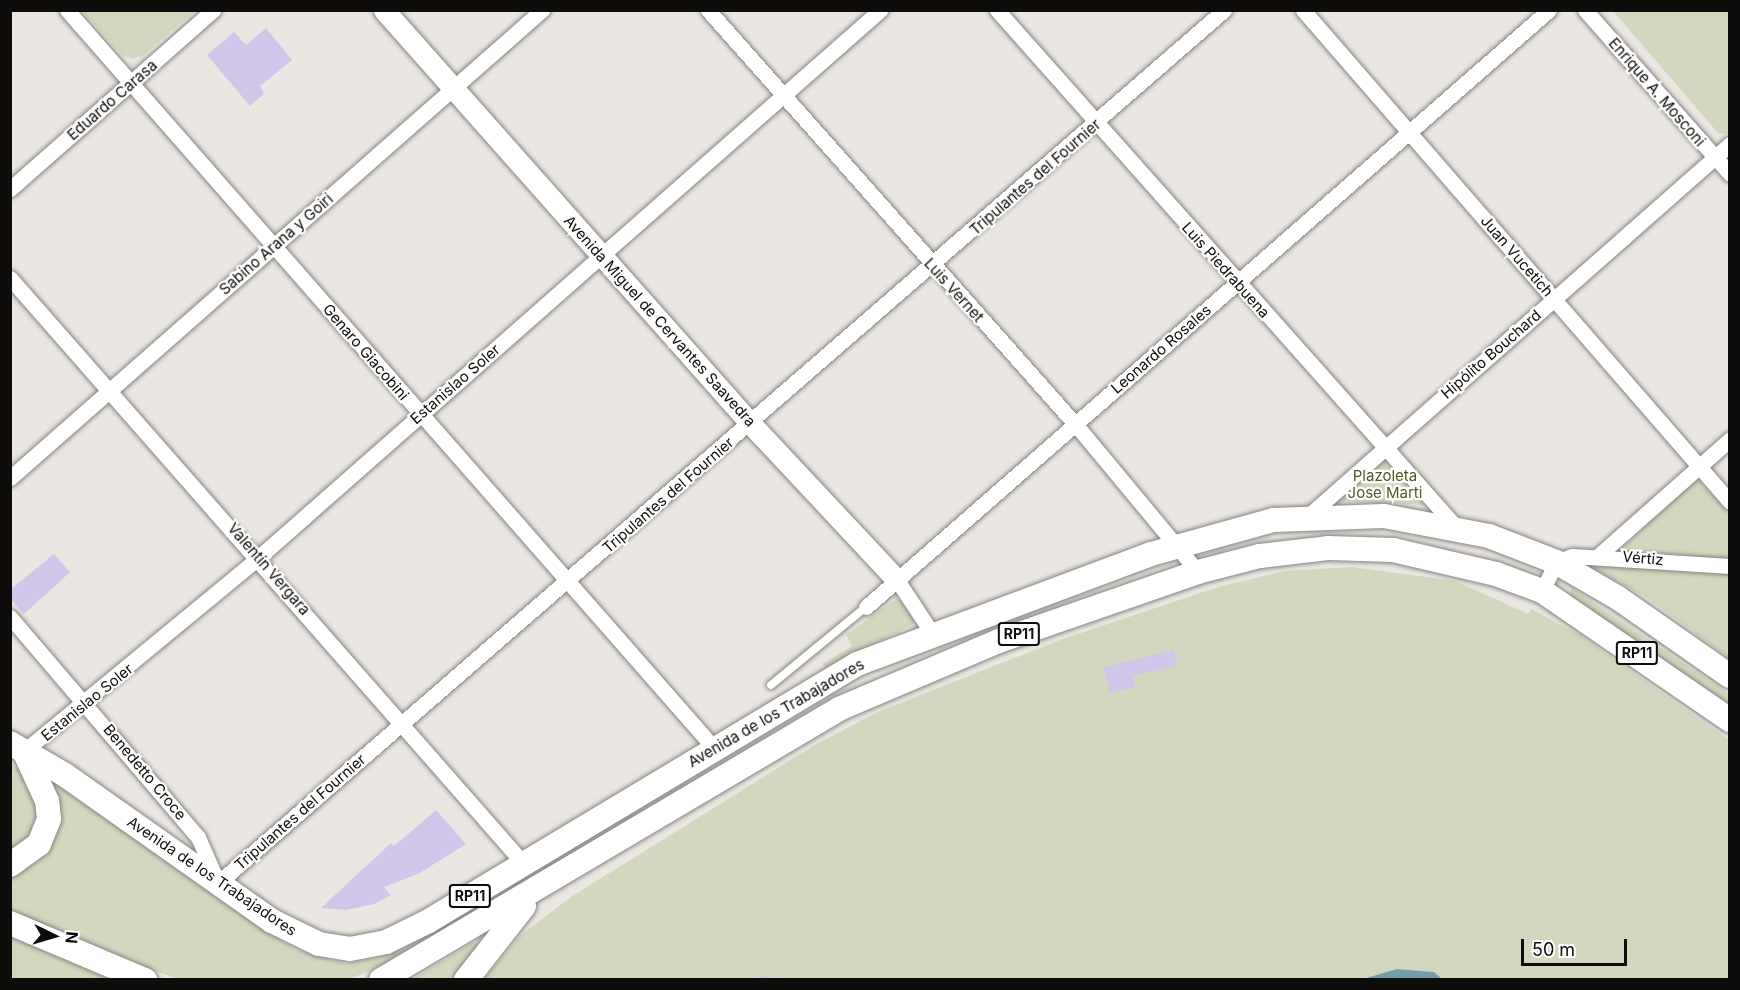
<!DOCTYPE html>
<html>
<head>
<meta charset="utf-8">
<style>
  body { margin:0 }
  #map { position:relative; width:1740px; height:990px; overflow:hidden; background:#eae6e2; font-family:Inter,sans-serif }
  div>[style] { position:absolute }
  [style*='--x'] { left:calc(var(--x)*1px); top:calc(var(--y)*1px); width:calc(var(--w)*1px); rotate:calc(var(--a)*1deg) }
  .green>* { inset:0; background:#d3d7be }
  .water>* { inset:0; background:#739daa }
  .building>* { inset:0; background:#d0c6e9 }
  .roads { filter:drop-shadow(0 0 2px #86837f) drop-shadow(0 0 2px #86837f) }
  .lane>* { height:8px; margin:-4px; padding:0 4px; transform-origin:4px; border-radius:4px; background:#fff }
  .street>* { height:15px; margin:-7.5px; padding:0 7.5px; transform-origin:7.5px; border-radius:7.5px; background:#fff }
  .secondary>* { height:21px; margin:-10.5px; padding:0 10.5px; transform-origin:10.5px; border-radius:10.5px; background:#fff }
  .primary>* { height:24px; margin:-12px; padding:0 12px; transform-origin:12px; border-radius:12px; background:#fff }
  span { translate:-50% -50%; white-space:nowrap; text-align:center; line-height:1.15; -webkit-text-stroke:4.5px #fff; paint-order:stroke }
  .shield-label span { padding:2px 4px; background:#fff; border:2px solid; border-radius:4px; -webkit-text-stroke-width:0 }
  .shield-label { font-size:14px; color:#0e0d0b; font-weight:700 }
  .street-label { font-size:15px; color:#0e0d0b }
  .park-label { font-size:15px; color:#545920 }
  .frame { position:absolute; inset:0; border:12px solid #0e0d0b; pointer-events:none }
  .north { position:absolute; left:24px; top:906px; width:60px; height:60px; -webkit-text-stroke:4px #fff; paint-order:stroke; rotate:95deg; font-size:16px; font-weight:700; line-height:24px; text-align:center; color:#0e0d0b }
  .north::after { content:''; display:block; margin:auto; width:21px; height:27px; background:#0e0d0b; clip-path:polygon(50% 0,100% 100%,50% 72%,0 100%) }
  .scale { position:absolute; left:1521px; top:939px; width:106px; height:27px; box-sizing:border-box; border:3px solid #0e0d0b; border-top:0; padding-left:8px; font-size:18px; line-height:21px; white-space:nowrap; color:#0e0d0b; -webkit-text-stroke:4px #fff; paint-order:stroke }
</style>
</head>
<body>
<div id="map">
  <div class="green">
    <div style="clip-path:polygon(82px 11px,195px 11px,144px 55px,133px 59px,122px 55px)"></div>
    <div style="clip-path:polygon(1613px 11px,1729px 11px,1729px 134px,1718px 133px)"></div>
    <div style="clip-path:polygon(1386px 456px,1424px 505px,1333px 501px)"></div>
    <div style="clip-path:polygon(1696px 478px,1729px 512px,1729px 560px,1622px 549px)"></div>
    <div style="clip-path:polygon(1591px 563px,1729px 573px,1729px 658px,1646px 597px,1594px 569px)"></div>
    <div style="clip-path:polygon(1352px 567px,1455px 581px,1528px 614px,1531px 609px,1578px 634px,1729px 740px,1729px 979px,1442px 980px,1434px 972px,1397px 969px,1363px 980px,483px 980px,520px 936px,571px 897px,813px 746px,878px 712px,1060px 640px,1218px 587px,1285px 571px)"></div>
    <div style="clip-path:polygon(1572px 588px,1729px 694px,1729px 705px,1570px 596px)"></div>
    <div style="clip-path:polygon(896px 599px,904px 602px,914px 619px,912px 625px,825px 668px,823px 664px,852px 646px,846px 635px)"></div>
    <div style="clip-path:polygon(10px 763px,25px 775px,44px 822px,10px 860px)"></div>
    <div style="clip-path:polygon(39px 773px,296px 950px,347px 964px,413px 948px,415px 951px,350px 979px,178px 979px,102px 952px,11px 909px,10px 873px,37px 857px)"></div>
    <div style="clip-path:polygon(10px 934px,113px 979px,11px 979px)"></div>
    <div style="clip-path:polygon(474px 942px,478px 945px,454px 979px,411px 980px)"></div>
  </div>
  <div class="water">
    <div style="clip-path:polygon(1397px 969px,1434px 972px,1442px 979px,1363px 979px)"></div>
  </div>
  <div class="building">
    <div style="clip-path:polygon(266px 28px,292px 60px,260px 86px,264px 94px,250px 106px,207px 55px,234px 32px,246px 45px)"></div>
    <div style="clip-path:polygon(54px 554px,70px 572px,24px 614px,10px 598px,10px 590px)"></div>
    <div style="clip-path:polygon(1174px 650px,1177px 666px,1133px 676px,1135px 687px,1109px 693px,1104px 667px)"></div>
    <div style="clip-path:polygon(436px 810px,466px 844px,418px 874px,384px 887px,391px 895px,374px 904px,346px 910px,321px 908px,391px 843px,394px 846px)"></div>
    <div style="clip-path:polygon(759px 976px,784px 978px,784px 980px,748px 980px)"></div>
  </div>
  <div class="roads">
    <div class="lane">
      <div style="--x:771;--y:685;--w:123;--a:-39.4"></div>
    </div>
    <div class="street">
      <div style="--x:67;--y:10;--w:980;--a:48.76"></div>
      <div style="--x:708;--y:10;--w:555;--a:48.44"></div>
      <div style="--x:1076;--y:425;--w:191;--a:50.3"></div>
      <div style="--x:997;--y:10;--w:691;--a:48.4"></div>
      <div style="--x:1303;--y:10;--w:651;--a:49.05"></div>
      <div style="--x:1585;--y:10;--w:219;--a:48.5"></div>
      <div style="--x:10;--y:189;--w:271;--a:-41.4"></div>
      <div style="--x:10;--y:278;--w:778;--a:48.75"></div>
      <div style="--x:10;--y:478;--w:709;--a:-41.34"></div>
      <div style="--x:1308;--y:516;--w:563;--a:-41.4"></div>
      <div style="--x:1599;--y:555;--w:175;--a:-41.5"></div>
      <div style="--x:897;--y:580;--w:64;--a:56.6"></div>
      <div style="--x:1542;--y:591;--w:32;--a:-64"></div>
      <div style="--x:1556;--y:562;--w:17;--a:-21"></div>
      <div style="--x:1572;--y:556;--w:158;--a:3.6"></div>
      <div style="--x:866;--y:607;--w:907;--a:-41.16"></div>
      <div style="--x:10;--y:617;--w:289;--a:49.5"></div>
      <div style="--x:198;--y:837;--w:50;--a:66.5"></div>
      <div style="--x:218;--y:883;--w:1332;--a:-40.95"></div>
      <div style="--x:24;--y:751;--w:305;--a:-39.5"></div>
      <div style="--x:259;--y:557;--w:828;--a:-41.37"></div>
    </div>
    <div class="secondary">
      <div style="--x:384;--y:10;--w:552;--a:48.45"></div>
      <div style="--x:750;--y:423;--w:215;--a:46.9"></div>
    </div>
    <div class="primary">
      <div style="--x:10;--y:743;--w:64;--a:30.2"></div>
      <div style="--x:65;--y:775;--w:253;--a:35.2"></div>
      <div style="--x:272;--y:921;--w:52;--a:26.1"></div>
      <div style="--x:319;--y:944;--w:31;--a:9"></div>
      <div style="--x:350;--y:949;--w:37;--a:-11"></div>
      <div style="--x:386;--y:942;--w:46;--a:-26"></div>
      <div style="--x:427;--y:922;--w:501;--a:-30.96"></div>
      <div style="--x:857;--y:664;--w:314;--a:-20.5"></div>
      <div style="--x:1151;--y:554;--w:128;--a:-15.5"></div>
      <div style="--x:1274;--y:520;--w:110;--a:-2.1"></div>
      <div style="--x:1384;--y:516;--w:107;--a:10.8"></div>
      <div style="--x:1489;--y:536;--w:72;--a:21.2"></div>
      <div style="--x:1556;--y:562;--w:72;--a:30.1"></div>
      <div style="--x:1618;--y:598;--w:136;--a:34.9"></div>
      <div style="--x:10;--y:865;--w:36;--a:-36"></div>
      <div style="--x:39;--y:844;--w:27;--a:-68"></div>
      <div style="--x:49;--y:819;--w:18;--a:-96"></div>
      <div style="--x:47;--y:801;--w:55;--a:-114.7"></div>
      <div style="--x:10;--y:923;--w:147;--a:22.9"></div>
      <div style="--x:381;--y:980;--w:534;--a:-30.6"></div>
      <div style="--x:841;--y:708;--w:172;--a:-23"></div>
      <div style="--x:999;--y:641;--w:211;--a:-19.1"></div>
      <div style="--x:1198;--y:572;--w:64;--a:-14.5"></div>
      <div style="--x:1260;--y:556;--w:68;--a:-6.7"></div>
      <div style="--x:1328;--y:548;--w:65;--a:1.8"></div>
      <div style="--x:1393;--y:550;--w:106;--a:13.1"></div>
      <div style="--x:1496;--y:574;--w:49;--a:20.3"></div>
      <div style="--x:1542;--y:591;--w:228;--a:34.5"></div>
      <div style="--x:466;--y:980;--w:94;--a:-51.9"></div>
    </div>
  </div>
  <div class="shield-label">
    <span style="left:1019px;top:634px">RP11</span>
    <span style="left:1637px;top:653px">RP11</span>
    <span style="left:470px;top:896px">RP11</span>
  </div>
  <div class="street-label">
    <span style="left:1657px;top:92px;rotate:49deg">Enrique A. Mosconi</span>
    <span style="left:112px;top:100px;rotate:-41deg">Eduardo Carasa</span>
    <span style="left:1035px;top:177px;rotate:-41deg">Tripulantes del Fournier</span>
    <span style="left:276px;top:244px;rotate:-41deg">Sabino Arana y Goiri</span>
    <span style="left:1517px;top:256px;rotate:49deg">Juan Vucetich</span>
    <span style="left:1226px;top:270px;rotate:48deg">Luis Piedrabuena</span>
    <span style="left:954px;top:290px;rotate:48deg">Luis Vernet</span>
    <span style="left:660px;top:321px;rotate:48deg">Avenida Miguel de Cervantes Saavedra</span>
    <span style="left:1161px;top:349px;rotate:-41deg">Leonardo Rosales</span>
    <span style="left:366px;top:352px;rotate:49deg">Genaro Giacobini</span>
    <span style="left:1491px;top:354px;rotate:-41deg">Hipólito Bouchard</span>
    <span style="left:455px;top:384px;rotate:-41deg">Estanislao Soler</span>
    <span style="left:668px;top:495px;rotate:-41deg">Tripulantes del Fournier</span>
    <span style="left:1643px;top:558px;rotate:5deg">Vértiz</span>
    <span style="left:269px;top:569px;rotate:49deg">Valentín Vergara</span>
    <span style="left:87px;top:702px;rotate:-39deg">Estanislao Soler</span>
    <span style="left:776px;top:713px;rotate:-30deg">Avenida de los Trabajadores</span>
    <span style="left:145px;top:772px;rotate:50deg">Benedetto Croce</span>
    <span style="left:300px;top:812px;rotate:-41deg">Tripulantes del Fournier</span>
    <span style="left:212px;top:876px;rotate:34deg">Avenida de los Trabajadores</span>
  </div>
  <div class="park-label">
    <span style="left:1385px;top:484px">Plazoleta<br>Jose Marti</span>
  </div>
  <div class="frame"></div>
  <div class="north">N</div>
  <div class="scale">50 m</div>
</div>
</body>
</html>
